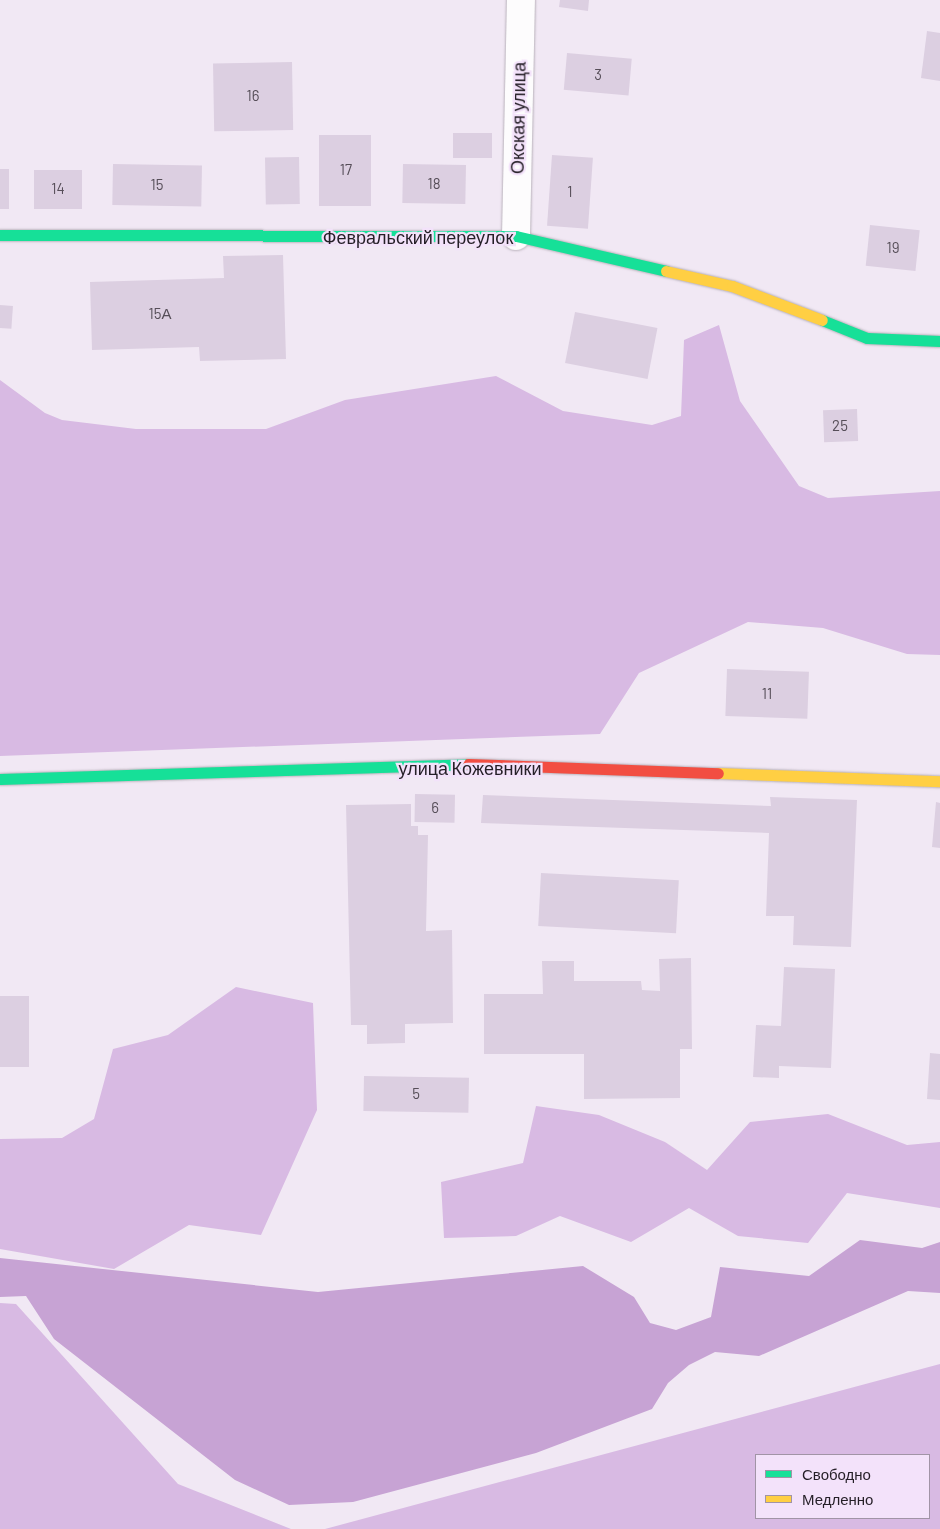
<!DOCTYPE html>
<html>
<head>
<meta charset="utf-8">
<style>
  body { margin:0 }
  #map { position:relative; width:940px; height:1529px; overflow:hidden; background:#f1e8f4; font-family:Barlow,sans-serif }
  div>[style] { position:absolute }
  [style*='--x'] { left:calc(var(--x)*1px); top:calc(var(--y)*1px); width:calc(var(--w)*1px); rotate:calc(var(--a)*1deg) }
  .forest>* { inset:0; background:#d8bae3 }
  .water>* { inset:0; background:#c7a3d4 }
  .building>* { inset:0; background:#dccfe1; transform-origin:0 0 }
  .roads { filter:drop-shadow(0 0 1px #b9b2bb) drop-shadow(0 0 1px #b9b2bb) }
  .street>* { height:28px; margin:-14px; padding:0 14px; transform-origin:14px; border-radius:14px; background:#fdfcfd }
  .fast>* { height:11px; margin:-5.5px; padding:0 5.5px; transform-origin:5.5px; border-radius:5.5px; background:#16e098 }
  .slow>* { height:11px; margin:-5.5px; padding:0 5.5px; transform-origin:5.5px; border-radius:5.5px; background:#ffcf43 }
  .jam>* { height:11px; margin:-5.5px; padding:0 5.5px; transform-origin:5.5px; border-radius:5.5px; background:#f24e42 }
  span { translate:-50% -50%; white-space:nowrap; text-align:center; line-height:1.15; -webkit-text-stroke:4.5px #f3e2fa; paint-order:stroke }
  .number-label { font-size:15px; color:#564e58 }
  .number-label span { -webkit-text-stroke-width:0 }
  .street-label { font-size:18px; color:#251f27 }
  .legend { position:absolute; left:755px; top:1454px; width:175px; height:65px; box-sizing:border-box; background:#f3e2fa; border:1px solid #a194a6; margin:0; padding:6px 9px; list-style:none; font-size:15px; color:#251f27 }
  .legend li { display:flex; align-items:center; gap:10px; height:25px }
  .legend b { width:25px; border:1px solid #a194a6 }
</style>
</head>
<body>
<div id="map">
  <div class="forest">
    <div style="clip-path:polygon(719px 325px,740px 401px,799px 486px,828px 498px,940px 491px,940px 655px,907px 654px,823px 628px,748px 622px,639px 673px,600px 734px,0 756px,0 380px,45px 413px,62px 420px,136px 429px,266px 429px,345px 400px,496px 376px,563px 411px,652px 425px,681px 416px,684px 340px)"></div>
    <div style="clip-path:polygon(236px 987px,313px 1003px,317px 1110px,261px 1235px,189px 1225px,114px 1269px,0 1249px,0 1139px,62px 1138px,94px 1119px,113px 1049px,168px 1035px)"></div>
    <div style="clip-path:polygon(536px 1106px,599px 1115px,665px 1142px,707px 1170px,750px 1122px,828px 1114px,907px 1145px,940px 1142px,940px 1208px,847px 1193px,808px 1243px,738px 1236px,689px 1208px,631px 1242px,560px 1216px,516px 1236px,444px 1238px,441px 1182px,523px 1163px)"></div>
    <div style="clip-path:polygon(0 1303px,16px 1304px,178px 1484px,291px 1529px,0 1529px)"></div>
    <div style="clip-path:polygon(evenodd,940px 1364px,940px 1529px,325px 1529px,940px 1364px,756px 1455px,929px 1455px,929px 1518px,756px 1518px,756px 1455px)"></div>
  </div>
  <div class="water">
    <div style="clip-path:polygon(860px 1240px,922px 1248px,940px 1242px,940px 1293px,908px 1291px,759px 1356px,715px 1352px,689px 1365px,668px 1383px,652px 1409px,536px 1453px,353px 1502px,289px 1505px,235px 1480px,54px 1339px,26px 1296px,0 1297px,0 1258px,318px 1292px,583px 1266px,634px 1297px,650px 1323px,676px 1330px,711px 1317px,720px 1267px,809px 1276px)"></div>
  </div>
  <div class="building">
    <div style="clip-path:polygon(560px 0,589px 0,588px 11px,559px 7px)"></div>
    <div style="clip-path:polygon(927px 31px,940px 33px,940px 81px,921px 78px)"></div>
    <div style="left:567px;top:53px;width:65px;height:37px;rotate:5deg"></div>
    <div style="left:292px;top:62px;width:68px;height:79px;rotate:89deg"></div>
    <div style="left:453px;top:133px;width:39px;height:25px"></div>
    <div style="left:319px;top:135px;width:52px;height:71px"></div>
    <div style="left:552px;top:155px;width:41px;height:71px;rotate:4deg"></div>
    <div style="left:299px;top:157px;width:47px;height:34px;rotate:89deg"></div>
    <div style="left:113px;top:164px;width:89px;height:41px;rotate:1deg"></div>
    <div style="left:403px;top:164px;width:63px;height:39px;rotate:1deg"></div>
    <div style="left:0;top:169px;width:9px;height:40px"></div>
    <div style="left:34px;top:170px;width:48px;height:39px"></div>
    <div style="left:870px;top:225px;width:50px;height:41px;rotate:6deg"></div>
    <div style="clip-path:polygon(283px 255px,286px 359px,200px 361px,199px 347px,92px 350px,90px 282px,224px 278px,223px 256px)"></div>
    <div style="left:0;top:305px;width:13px;height:23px;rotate:4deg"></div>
    <div style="left:575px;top:312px;width:84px;height:52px;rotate:11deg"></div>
    <div style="left:857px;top:409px;width:32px;height:34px;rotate:88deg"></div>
    <div style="left:727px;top:669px;width:82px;height:47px;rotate:2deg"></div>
    <div style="left:415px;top:794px;width:40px;height:28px;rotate:1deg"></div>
    <div style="clip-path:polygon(483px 795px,771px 806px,770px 797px,857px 800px,851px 947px,793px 945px,794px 916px,766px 916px,769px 833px,481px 823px)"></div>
    <div style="clip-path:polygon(936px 802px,940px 803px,940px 848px,932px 847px)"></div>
    <div style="clip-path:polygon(411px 804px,411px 826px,418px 826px,418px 835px,428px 835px,426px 931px,452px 930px,453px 1023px,405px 1024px,405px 1043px,367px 1044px,367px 1025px,351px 1025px,346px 805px)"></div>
    <div style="left:541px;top:873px;width:138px;height:53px;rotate:3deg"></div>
    <div style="clip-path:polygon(691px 958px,692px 1049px,680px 1049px,680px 1098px,584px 1099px,584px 1054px,484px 1054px,484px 994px,543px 994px,542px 961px,574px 961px,574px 981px,641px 981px,642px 990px,660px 991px,659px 959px)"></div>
    <div style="clip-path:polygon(784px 967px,835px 969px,831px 1068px,779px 1066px,779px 1078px,753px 1077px,756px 1025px,781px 1026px)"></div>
    <div style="left:0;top:996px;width:29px;height:71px"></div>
    <div style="clip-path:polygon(930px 1053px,940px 1054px,940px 1100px,927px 1099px)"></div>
    <div style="left:364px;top:1076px;width:105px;height:35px;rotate:1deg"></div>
  </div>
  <div class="roads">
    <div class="street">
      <div style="--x:516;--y:236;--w:236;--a:-88.8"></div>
    </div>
    <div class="fast">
      <div style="--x:0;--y:235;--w:516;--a:0.11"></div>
      <div style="--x:516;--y:236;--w:154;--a:13.1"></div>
      <div style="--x:822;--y:320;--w:48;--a:21.8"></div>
      <div style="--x:867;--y:338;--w:73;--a:2.4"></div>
      <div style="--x:0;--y:779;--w:468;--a:-1.8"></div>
    </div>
    <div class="slow">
      <div style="--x:666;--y:271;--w:68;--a:12.8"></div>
      <div style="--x:732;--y:286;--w:96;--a:20.7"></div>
      <div style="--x:718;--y:773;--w:222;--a:2.1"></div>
    </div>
    <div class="jam">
      <div style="--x:468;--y:764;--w:250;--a:2.1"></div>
    </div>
  </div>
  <div class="number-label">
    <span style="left:598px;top:75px">3</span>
    <span style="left:253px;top:96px">16</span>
    <span style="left:346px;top:170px">17</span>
    <span style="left:434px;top:184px">18</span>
    <span style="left:157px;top:185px">15</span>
    <span style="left:58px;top:189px">14</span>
    <span style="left:570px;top:192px">1</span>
    <span style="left:893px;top:248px">19</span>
    <span style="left:160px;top:314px">15А</span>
    <span style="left:840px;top:426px">25</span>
    <span style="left:767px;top:694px">11</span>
    <span style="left:435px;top:808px">6</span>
    <span style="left:416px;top:1094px">5</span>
  </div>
  <div class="street-label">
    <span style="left:518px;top:118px;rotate:-89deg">Окская улица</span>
    <span style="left:418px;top:237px">Февральский переулок</span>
    <span style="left:470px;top:768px">улица Кожевники</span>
  </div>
  <ul class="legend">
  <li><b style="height:6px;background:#16e098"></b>Свободно</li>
  <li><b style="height:6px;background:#ffcf43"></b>Медленно</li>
  </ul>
</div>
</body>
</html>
